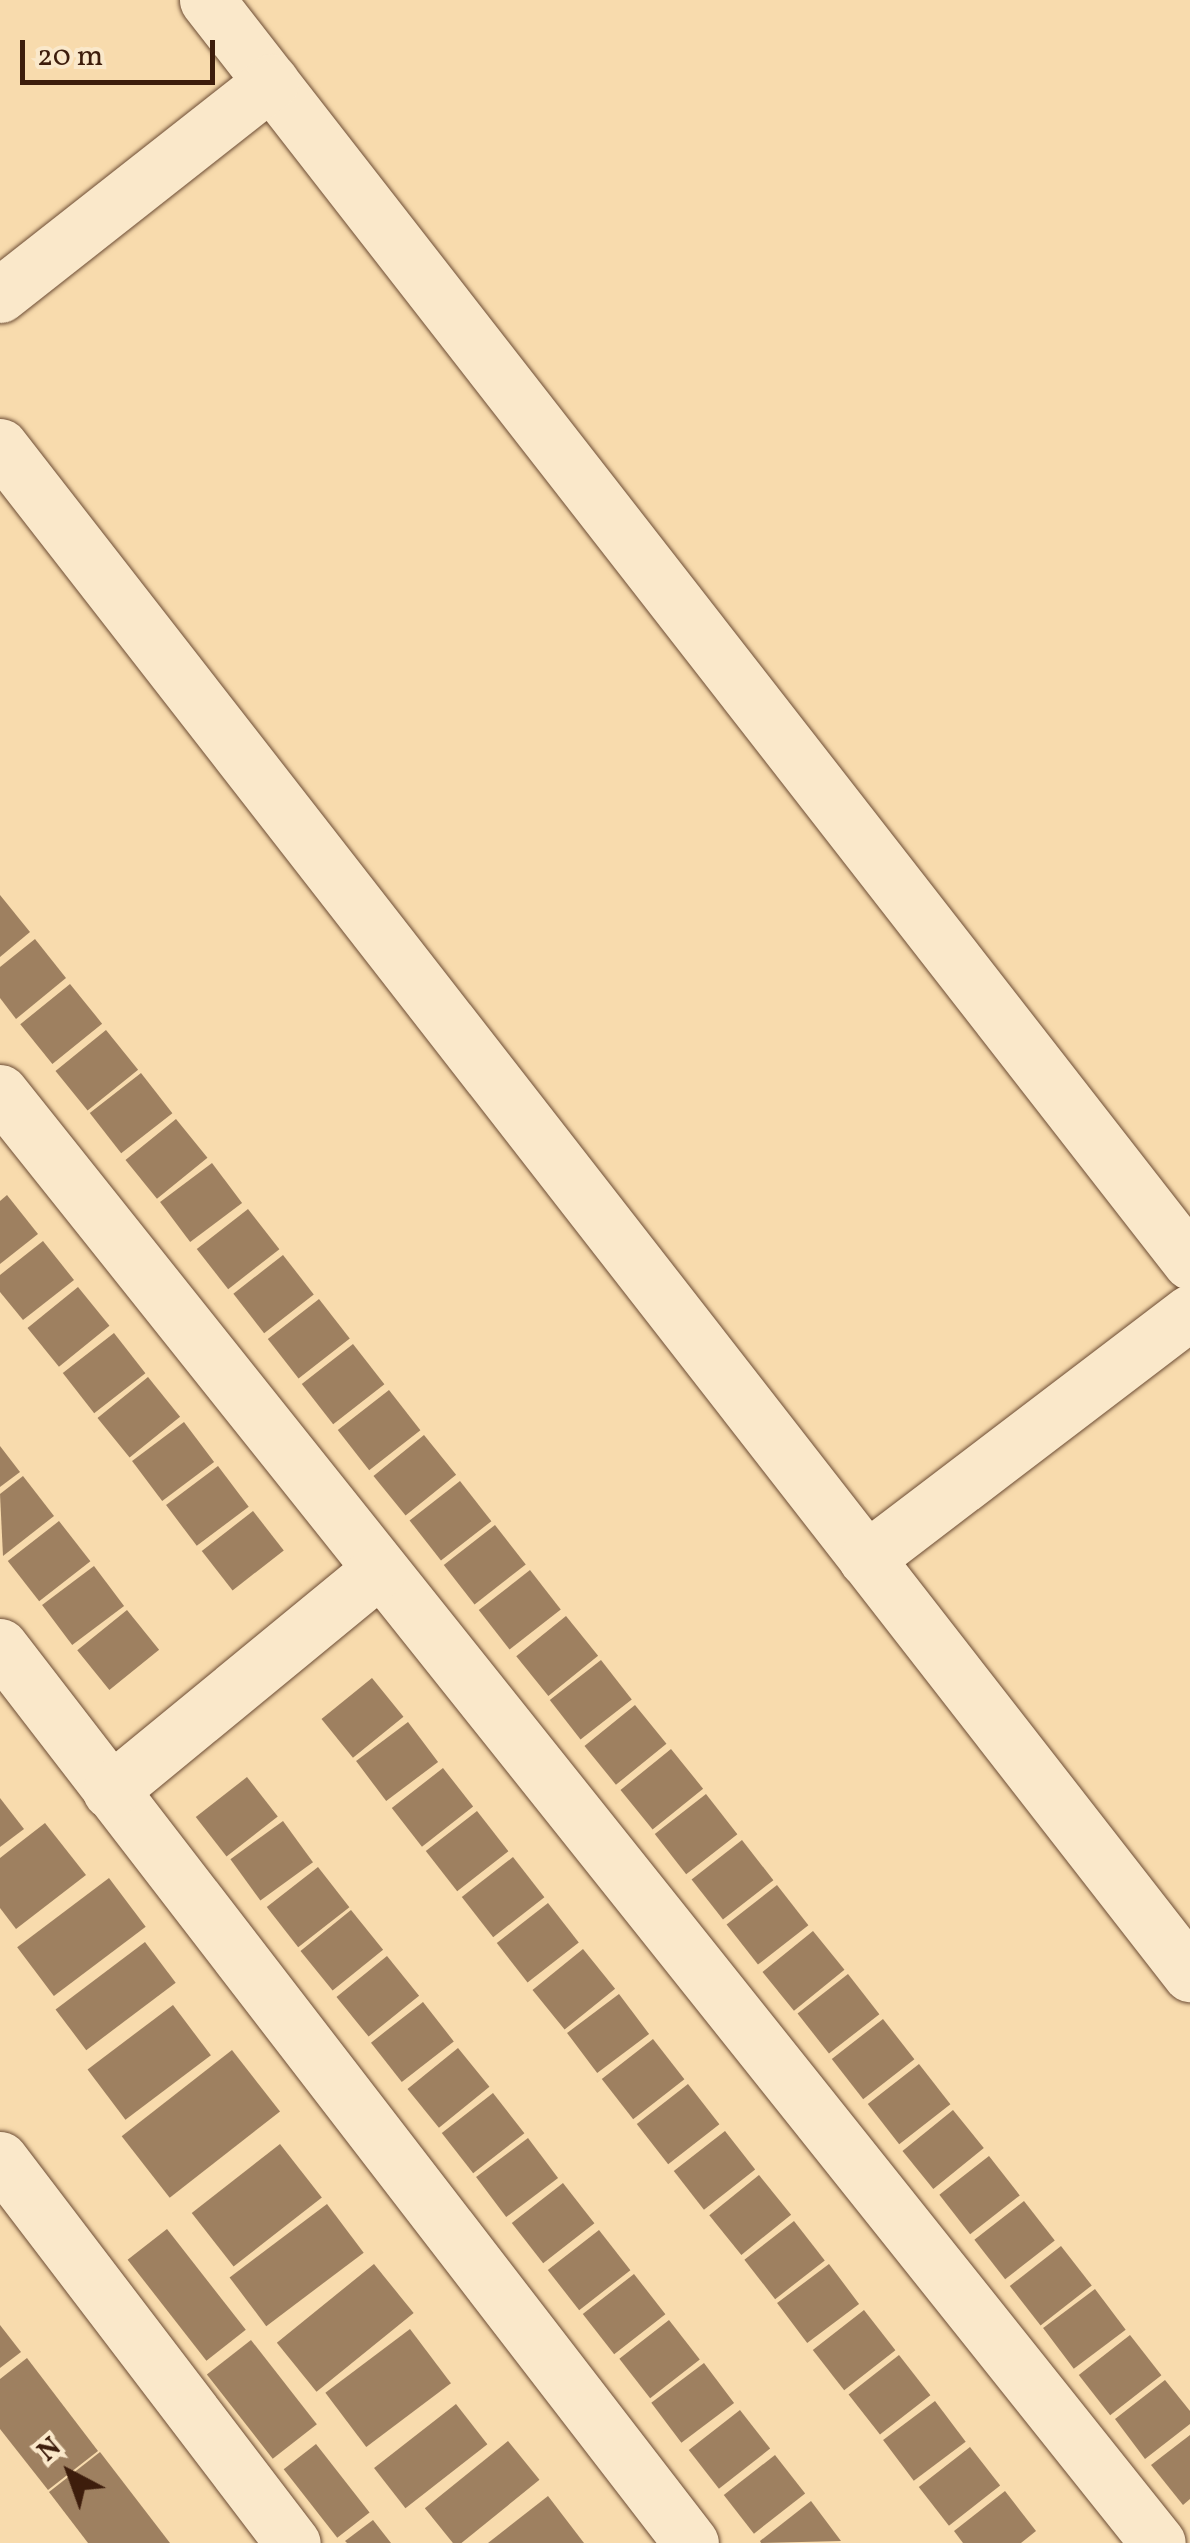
<!DOCTYPE html>
<html>
<head>
<meta charset="utf-8">
<style>
  body { margin:0 }
  #map { position:relative; width:1190px; height:2543px; overflow:hidden; background:#f8dbad; font-family:Vollkorn,serif }
  div>[style] { position:absolute }
  [style*='--x'] { left:calc(var(--x)*1px); top:calc(var(--y)*1px); width:calc(var(--w)*1px); rotate:calc(var(--a)*1deg) }
  .building>* { inset:0; background:#9e8060; transform-origin:0 0 }
  .roads { filter:drop-shadow(0 0 2px #6c4c34) drop-shadow(0 0 2px #6c4c34) }
  .minor>* { height:55px; margin:-27.5px; padding:0 27.5px; transform-origin:27.5px; border-radius:27.5px; background:#fae8ca }
  span { translate:-50% -50%; white-space:nowrap; text-align:center; line-height:1.15; -webkit-text-stroke:8px #fae8ca; paint-order:stroke }
  .north { position:absolute; left:20px; top:2423px; width:100px; height:100px; -webkit-text-stroke:8px #fae8ca; paint-order:stroke; rotate:319deg; font-size:28px; font-weight:700; line-height:40px; text-align:center; color:#3d1d0c }
  .north::after { content:''; display:block; margin:auto; width:35px; height:45px; background:#3d1d0c; clip-path:polygon(50% 0,100% 100%,50% 72%,0 100%) }
  .scale { position:absolute; left:20px; top:40px; width:195px; height:45px; box-sizing:border-box; border:5px solid #3d1d0c; border-top:0; padding-left:12px; font-size:30px; line-height:35px; white-space:nowrap; color:#3d1d0c; -webkit-text-stroke:8px #fae8ca; paint-order:stroke }
</style>
</head>
<body>
<div id="map">
  <div class="building">
    <div style="clip-path:polygon(0 895px,30px 932px,0 957px)"></div>
    <div style="clip-path:polygon(35px 939px,66px 978px,16px 1019px,0 998px,0 967px)"></div>
    <div style="left:70px;top:984px;width:51px;height:64px;rotate:51deg"></div>
    <div style="left:106px;top:1030px;width:51px;height:65px;rotate:51deg"></div>
    <div style="left:141px;top:1073px;width:51px;height:65px;rotate:52deg"></div>
    <div style="left:176px;top:1119px;width:50px;height:65px;rotate:51deg"></div>
    <div style="left:212px;top:1163px;width:50px;height:65px;rotate:53deg"></div>
    <div style="clip-path:polygon(7px 1195px,38px 1234px,0 1264px,0 1201px)"></div>
    <div style="left:248px;top:1209px;width:51px;height:65px;rotate:52deg"></div>
    <div style="clip-path:polygon(43px 1241px,74px 1280px,23px 1320px,0 1292px,0 1275px)"></div>
    <div style="left:283px;top:1255px;width:50px;height:63px;rotate:52deg"></div>
    <div style="left:78px;top:1287px;width:50px;height:65px;rotate:51deg"></div>
    <div style="left:319px;top:1299px;width:50px;height:65px;rotate:52deg"></div>
    <div style="left:114px;top:1333px;width:51px;height:65px;rotate:52deg"></div>
    <div style="left:353px;top:1344px;width:51px;height:65px;rotate:52deg"></div>
    <div style="left:148px;top:1377px;width:51px;height:65px;rotate:51deg"></div>
    <div style="left:389px;top:1390px;width:51px;height:65px;rotate:52deg"></div>
    <div style="left:184px;top:1422px;width:50px;height:65px;rotate:53deg"></div>
    <div style="left:424px;top:1435px;width:51px;height:65px;rotate:51deg"></div>
    <div style="clip-path:polygon(0 1446px,20px 1472px,0 1487px)"></div>
    <div style="left:218px;top:1466px;width:51px;height:65px;rotate:53deg"></div>
    <div style="clip-path:polygon(23px 1476px,54px 1516px,3px 1556px,0 1494px)"></div>
    <div style="left:460px;top:1481px;width:51px;height:64px;rotate:52deg"></div>
    <div style="left:253px;top:1511px;width:50px;height:65px;rotate:52deg"></div>
    <div style="left:59px;top:1521px;width:51px;height:65px;rotate:52deg"></div>
    <div style="left:495px;top:1525px;width:50px;height:65px;rotate:52deg"></div>
    <div style="left:94px;top:1566px;width:50px;height:65px;rotate:53deg"></div>
    <div style="left:530px;top:1570px;width:50px;height:65px;rotate:52deg"></div>
    <div style="left:127px;top:1610px;width:51px;height:64px;rotate:51deg"></div>
    <div style="left:566px;top:1616px;width:51px;height:64px;rotate:51deg"></div>
    <div style="left:601px;top:1660px;width:50px;height:65px;rotate:52deg"></div>
    <div style="left:372px;top:1678px;width:50px;height:65px;rotate:51deg"></div>
    <div style="left:635px;top:1705px;width:50px;height:65px;rotate:51deg"></div>
    <div style="left:408px;top:1722px;width:50px;height:65px;rotate:53deg"></div>
    <div style="left:671px;top:1749px;width:51px;height:65px;rotate:51deg"></div>
    <div style="left:443px;top:1768px;width:49px;height:65px;rotate:52deg"></div>
    <div style="left:247px;top:1777px;width:50px;height:65px;rotate:52deg"></div>
    <div style="left:706px;top:1794px;width:51px;height:65px;rotate:52deg"></div>
    <div style="clip-path:polygon(0 1798px,24px 1829px,0 1847px)"></div>
    <div style="left:477px;top:1811px;width:51px;height:65px;rotate:52deg"></div>
    <div style="left:283px;top:1821px;width:51px;height:65px;rotate:54deg"></div>
    <div style="clip-path:polygon(45px 1823px,86px 1875px,16px 1929px,0 1908px,0 1858px)"></div>
    <div style="left:742px;top:1840px;width:51px;height:64px;rotate:52deg"></div>
    <div style="left:513px;top:1857px;width:51px;height:65px;rotate:52deg"></div>
    <div style="left:318px;top:1867px;width:51px;height:65px;rotate:52deg"></div>
    <div style="left:109px;top:1878px;width:61px;height:115px;rotate:53deg"></div>
    <div style="left:777px;top:1885px;width:51px;height:64px;rotate:52deg"></div>
    <div style="left:548px;top:1903px;width:50px;height:65px;rotate:52deg"></div>
    <div style="left:351px;top:1910px;width:51px;height:65px;rotate:51deg"></div>
    <div style="left:813px;top:1931px;width:50px;height:65px;rotate:51deg"></div>
    <div style="left:145px;top:1942px;width:51px;height:112px;rotate:53deg"></div>
    <div style="left:583px;top:1949px;width:51px;height:65px;rotate:51deg"></div>
    <div style="left:387px;top:1956px;width:51px;height:65px;rotate:51deg"></div>
    <div style="left:848px;top:1974px;width:51px;height:64px;rotate:52deg"></div>
    <div style="left:619px;top:1994px;width:50px;height:65px;rotate:53deg"></div>
    <div style="left:423px;top:2002px;width:50px;height:66px;rotate:52deg"></div>
    <div style="left:173px;top:2005px;width:63px;height:107px;rotate:53deg"></div>
    <div style="left:883px;top:2019px;width:51px;height:65px;rotate:52deg"></div>
    <div style="left:653px;top:2039px;width:51px;height:65px;rotate:52deg"></div>
    <div style="left:458px;top:2048px;width:50px;height:65px;rotate:51deg"></div>
    <div style="left:232px;top:2050px;width:78px;height:140px;rotate:52deg"></div>
    <div style="left:919px;top:2064px;width:51px;height:65px;rotate:52deg"></div>
    <div style="left:688px;top:2084px;width:51px;height:65px;rotate:52deg"></div>
    <div style="left:493px;top:2093px;width:51px;height:65px;rotate:52deg"></div>
    <div style="left:953px;top:2110px;width:49px;height:65px;rotate:51deg"></div>
    <div style="left:725px;top:2131px;width:49px;height:65px;rotate:52deg"></div>
    <div style="left:528px;top:2138px;width:50px;height:65px;rotate:53deg"></div>
    <div style="left:280px;top:2144px;width:68px;height:112px;rotate:52deg"></div>
    <div style="left:989px;top:2156px;width:50px;height:63px;rotate:52deg"></div>
    <div style="left:759px;top:2175px;width:51px;height:64px;rotate:51deg"></div>
    <div style="left:563px;top:2183px;width:51px;height:65px;rotate:52deg"></div>
    <div style="left:1024px;top:2201px;width:50px;height:63px;rotate:52deg"></div>
    <div style="left:327px;top:2204px;width:61px;height:122px;rotate:53deg"></div>
    <div style="left:794px;top:2221px;width:50px;height:63px;rotate:52deg"></div>
    <div style="left:167px;top:2229px;width:128px;height:50px;rotate:52deg"></div>
    <div style="left:599px;top:2230px;width:51px;height:65px;rotate:52deg"></div>
    <div style="left:1061px;top:2246px;width:50px;height:65px;rotate:52deg"></div>
    <div style="left:374px;top:2264px;width:63px;height:125px;rotate:51deg"></div>
    <div style="left:829px;top:2264px;width:50px;height:65px;rotate:53deg"></div>
    <div style="left:634px;top:2274px;width:51px;height:65px;rotate:52deg"></div>
    <div style="left:1095px;top:2289px;width:51px;height:65px;rotate:53deg"></div>
    <div style="left:864px;top:2310px;width:51px;height:65px;rotate:52deg"></div>
    <div style="left:669px;top:2320px;width:50px;height:63px;rotate:52deg"></div>
    <div style="clip-path:polygon(0 2325px,21px 2352px,0 2368px)"></div>
    <div style="left:410px;top:2329px;width:68px;height:106px;rotate:53deg"></div>
    <div style="left:1130px;top:2335px;width:51px;height:65px;rotate:52deg"></div>
    <div style="left:251px;top:2340px;width:107px;height:56px;rotate:52deg"></div>
    <div style="left:899px;top:2355px;width:51px;height:64px;rotate:52deg"></div>
    <div style="clip-path:polygon(27px 2358px,98px 2451px,48px 2490px,0 2429px,0 2379px)"></div>
    <div style="left:704px;top:2363px;width:50px;height:66px;rotate:53deg"></div>
    <div style="clip-path:polygon(1165px 2380px,1190px 2411px,1190px 2424px,1145px 2459px,1115px 2419px)"></div>
    <div style="left:935px;top:2401px;width:51px;height:65px;rotate:53deg"></div>
    <div style="left:456px;top:2404px;width:51px;height:104px;rotate:52deg"></div>
    <div style="left:740px;top:2410px;width:49px;height:65px;rotate:52deg"></div>
    <div style="clip-path:polygon(1190px 2435px,1190px 2499px,1183px 2505px,1151px 2465px)"></div>
    <div style="left:508px;top:2441px;width:50px;height:107px;rotate:51deg"></div>
    <div style="left:316px;top:2444px;width:87px;height:41px;rotate:52deg"></div>
    <div style="left:970px;top:2447px;width:49px;height:65px;rotate:52deg"></div>
    <div style="clip-path:polygon(100px 2452px,170px 2543px,88px 2543px,49px 2492px)"></div>
    <div style="left:775px;top:2455px;width:49px;height:65px;rotate:52deg"></div>
    <div style="clip-path:polygon(1005px 2491px,1036px 2531px,1021px 2543px,963px 2543px,954px 2531px)"></div>
    <div style="clip-path:polygon(548px 2496px,584px 2543px,488px 2543px)"></div>
    <div style="clip-path:polygon(811px 2501px,841px 2541px,761px 2543px,760px 2541px)"></div>
    <div style="clip-path:polygon(373px 2520px,391px 2543px,347px 2543px,345px 2541px)"></div>
  </div>
  <div class="roads">
    <div class="minor">
      <div style="--x:207;--y:0;--w:1600;--a:52.08"></div>
      <div style="--x:0;--y:295;--w:345;--a:-38.2"></div>
      <div style="--x:0;--y:446;--w:1937;--a:52.09"></div>
      <div style="--x:0;--y:1092;--w:1856;--a:51.41"></div>
      <div style="--x:866;--y:1559;--w:407;--a:-37.3"></div>
      <div style="--x:0;--y:1646;--w:1132;--a:52.39"></div>
      <div style="--x:110;--y:1791;--w:348;--a:-39.4"></div>
      <div style="--x:0;--y:2159;--w:483;--a:52.7"></div>
    </div>
  </div>
  <div class="north">N</div>
  <div class="scale">20 m</div>
</div>
</body>
</html>
